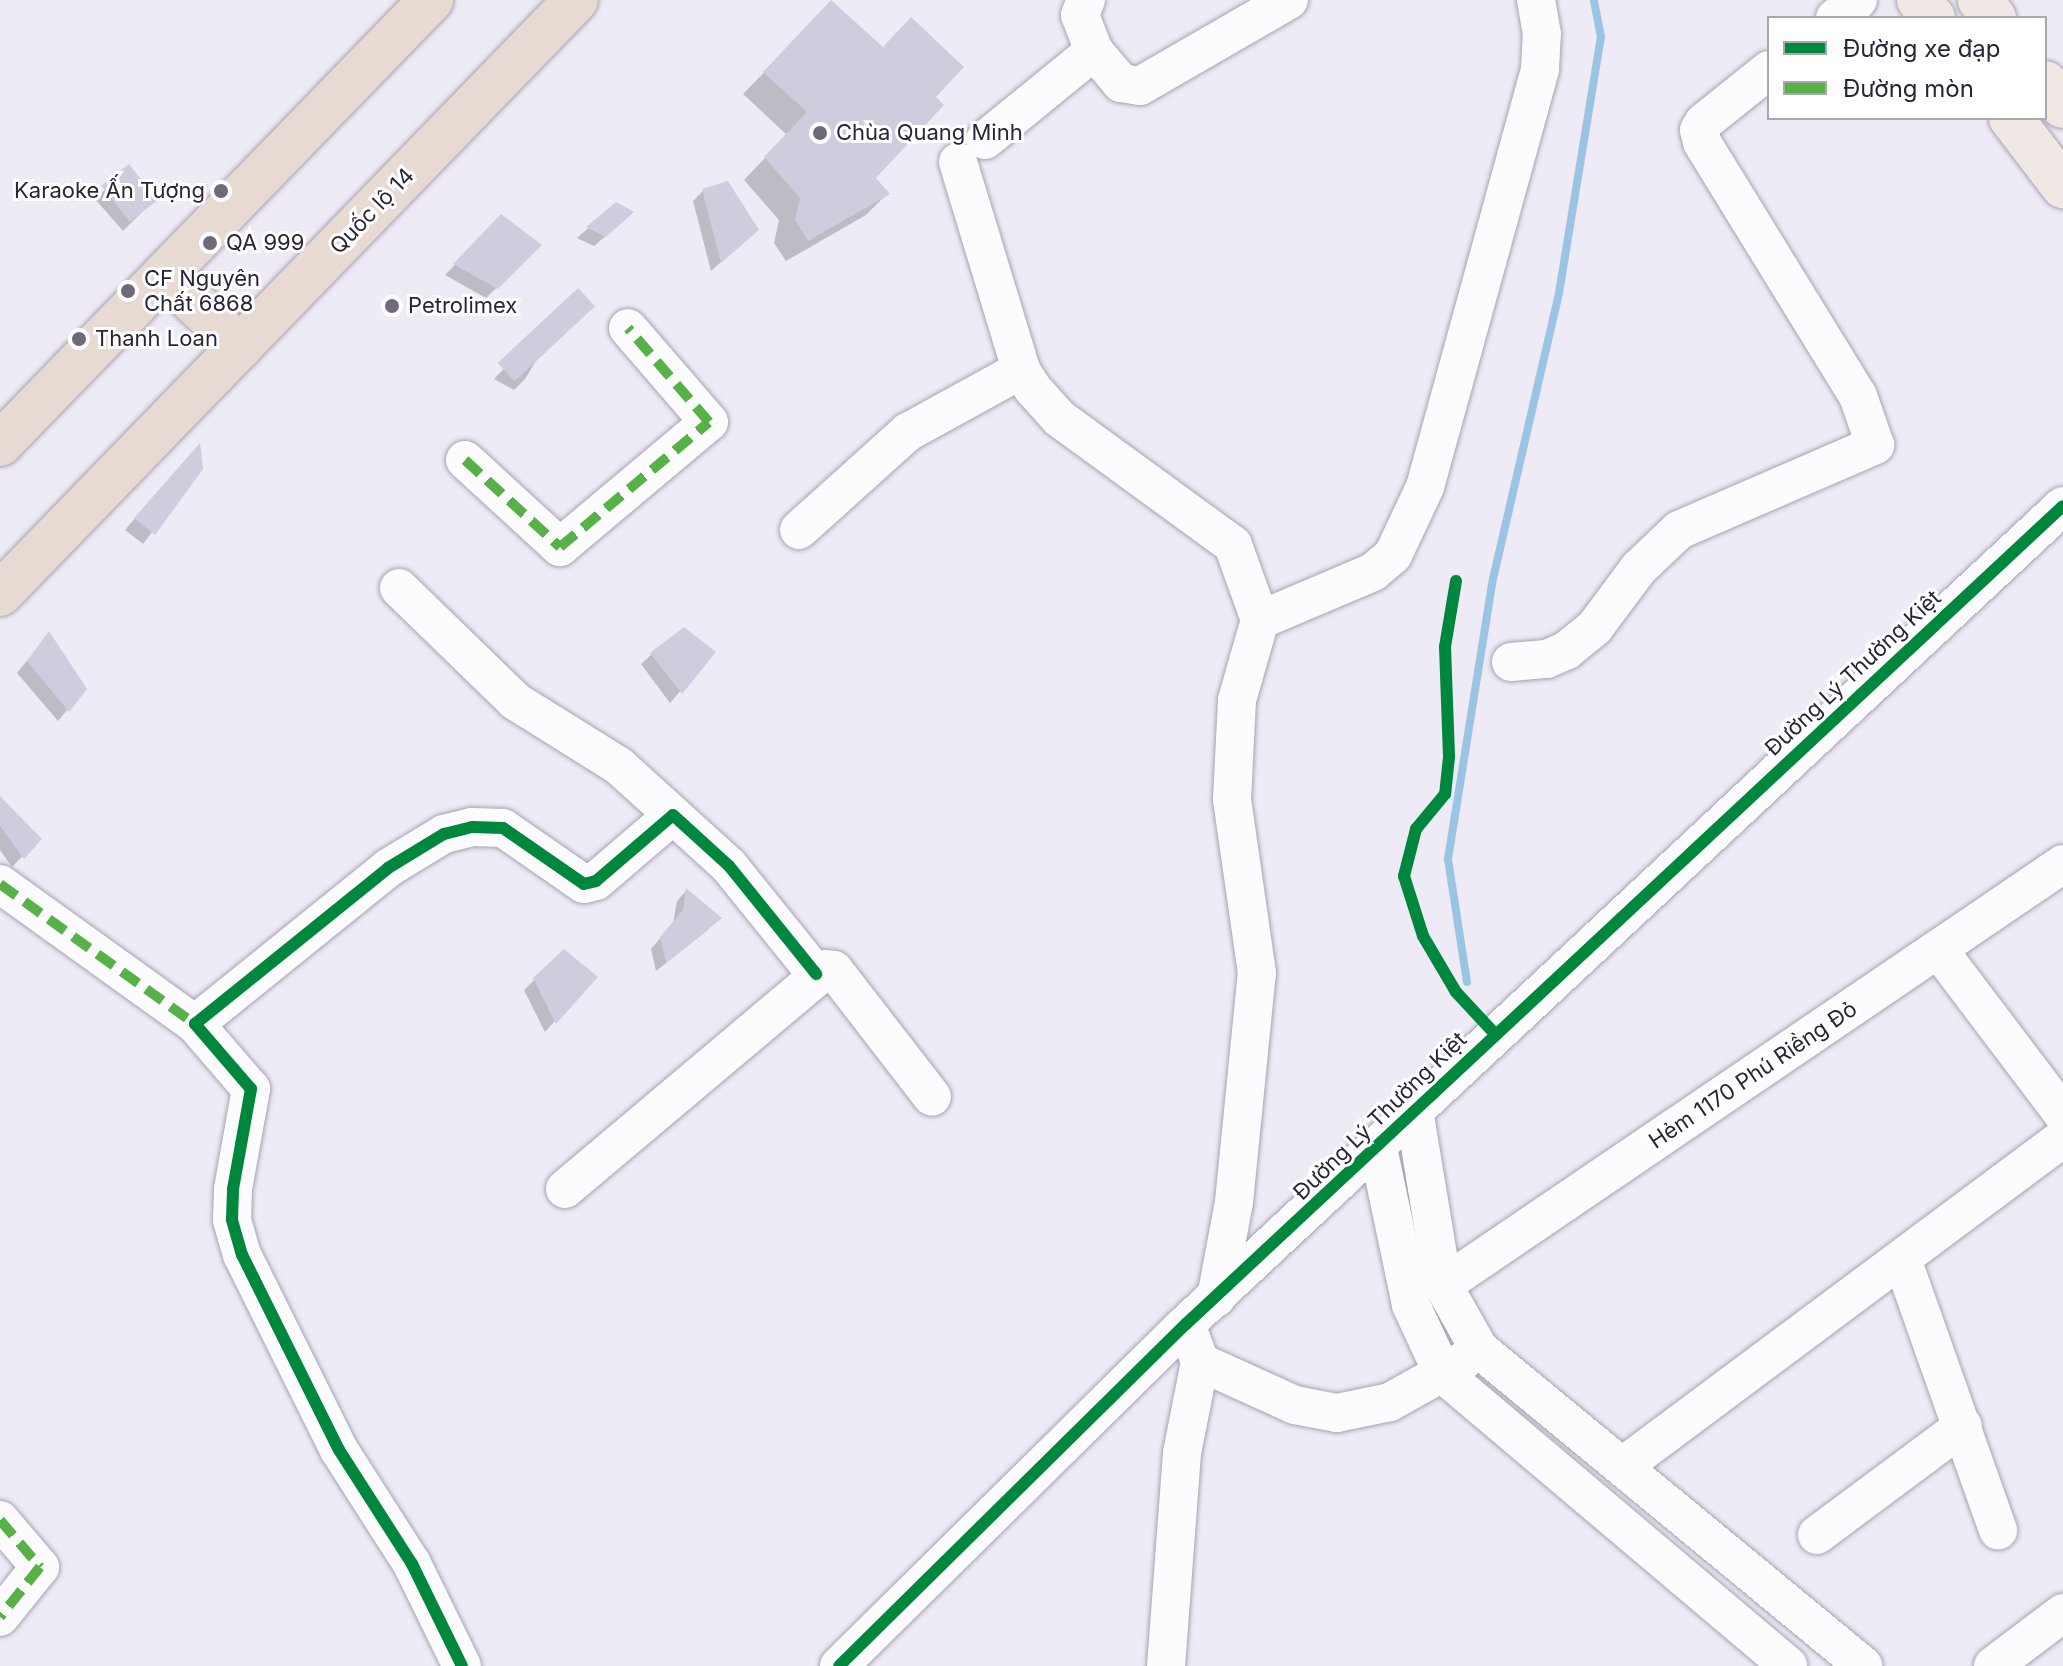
<!DOCTYPE html>
<html>
<head>
<meta charset="utf-8">
<style>
  body { margin:0 }
  #map { position:relative; width:2063px; height:1666px; overflow:hidden; background:#eeeaf6; font-family:Inter,sans-serif }
  div>[style] { position:absolute }
  [style*='--x'] { left:calc(var(--x)*1px); top:calc(var(--y)*1px); width:calc(var(--w)*1px); rotate:calc(var(--a)*1deg) }
  .shadow>* { inset:0; background:#0003 }
  .stream>* { height:8px; margin:-4px; padding:0 4px; transform-origin:4px; border-radius:4px; background:#9bc4e4 }
  .building>* { inset:0; background:#cecdde; transform-origin:0 0 }
  .roads { filter:drop-shadow(0 0 2px #a8a3b1) drop-shadow(0 0 2px #a8a3b1) }
  .minor>* { height:38px; margin:-19px; padding:0 19px; transform-origin:19px; border-radius:19px; background:#fcfcfe }
  .major>* { height:44px; margin:-22px; padding:0 22px; transform-origin:22px; border-radius:22px; background:#efe8e4 }
  .highway>* { height:44px; margin:-22px; padding:0 22px; transform-origin:22px; border-radius:22px; background:#e6dad2 }
  .quiet>* { height:10px; margin-top:-5px; transform-origin:0; background:repeating-linear-gradient(90deg,#56b246 0 20px,transparent 0 30px) }
  .cycleway>* { height:12px; margin:-6px; padding:0 6px; transform-origin:6px; border-radius:6px; background:#00873e }
  .dots>* { width:22px; height:22px; translate:-50% -50%; box-sizing:border-box; border:4px solid #fff; border-radius:50% }
  span { translate:-50% -50%; white-space:nowrap; text-align:center; line-height:1.15; -webkit-text-stroke:6px #fff; paint-order:stroke }
  .poi-label { font-size:22px; color:#2b2438 }
  .left { translate:0 -50%; text-align:left }
  .right { translate:-100% -50%; text-align:right }
  .street-label { font-size:22px; color:#2b2438 }
  .legend { position:absolute; left:1767px; top:16px; width:280px; height:104px; box-sizing:border-box; background:#fff; border:2px solid #aaa7af; margin:0; padding:10px 14px; list-style:none; font-size:24px; color:#2b2438 }
  .legend li { display:flex; align-items:center; gap:16px; height:40px }
  .legend b { width:40px; border:2px solid #aaa7af }
</style>
</head>
<body>
<div id="map">
  <div class="shadow">
    <div style="clip-path:polygon(811px 24px,933px 97px,873px 177px,887px 194px,866px 215px,786px 261px,774px 243px,779px 220px,744px 180px,787px 135px,743px 94px)"></div>
    <div style="clip-path:polygon(129px 167px,154px 200px,123px 231px,95px 199px)"></div>
    <div style="clip-path:polygon(703px 191px,746px 240px,711px 271px,693px 201px)"></div>
    <div style="clip-path:polygon(616px 204px,621px 223px,594px 246px,577px 238px)"></div>
    <div style="clip-path:polygon(502px 217px,539px 246px,486px 298px,445px 275px)"></div>
    <div style="clip-path:polygon(578px 291px,525px 379px,514px 390px,494px 379px)"></div>
    <div style="clip-path:polygon(189px 456px,201px 468px,143px 544px,125px 530px)"></div>
    <div style="clip-path:polygon(49px 634px,84px 689px,58px 721px,17px 673px)"></div>
    <div style="clip-path:polygon(713px 653px,670px 703px,641px 664px,652px 654px)"></div>
    <div style="clip-path:polygon(0 799px,39px 839px,12px 867px,0 850px)"></div>
    <div style="clip-path:polygon(686px 891px,709px 929px,656px 971px,651px 949px,673px 923px,677px 901px)"></div>
    <div style="clip-path:polygon(564px 951px,595px 977px,545px 1032px,524px 990px)"></div>
  </div>
  <div class="stream">
    <div style="--x:1467;--y:982;--w:124;--a:-98.8"></div>
    <div style="--x:1448;--y:859;--w:284;--a:-80.9"></div>
    <div style="--x:1493;--y:579;--w:294;--a:-77"></div>
    <div style="--x:1559;--y:293;--w:259;--a:-80.7"></div>
    <div style="--x:1601;--y:37;--w:38;--a:-101"></div>
  </div>
  <div class="building">
    <div style="clip-path:polygon(831px 0,883px 47px,911px 17px,964px 67px,936px 97px,944px 105px,876px 178px,890px 194px,808px 241px,795px 220px,800px 198px,764px 157px,807px 112px,763px 72px)"></div>
    <div style="left:129px;top:164px;width:46px;height:35px;rotate:52deg"></div>
    <div style="clip-path:polygon(728px 181px,759px 230px,721px 263px,702px 189px)"></div>
    <div style="clip-path:polygon(616px 202px,634px 212px,606px 237px,586px 227px)"></div>
    <div style="clip-path:polygon(501px 214px,542px 245px,498px 289px,453px 264px)"></div>
    <div style="left:578px;top:288px;width:25px;height:110px;rotate:47deg"></div>
    <div style="clip-path:polygon(200px 443px,203px 469px,155px 535px,134px 518px)"></div>
    <div style="clip-path:polygon(684px 627px,716px 652px,682px 694px,650px 653px)"></div>
    <div style="clip-path:polygon(49px 631px,87px 689px,69px 712px,27px 661px)"></div>
    <div style="clip-path:polygon(0 796px,42px 839px,24px 859px,0 826px)"></div>
    <div style="clip-path:polygon(686px 888px,722px 918px,666px 963px,660px 937px,683px 910px)"></div>
    <div style="clip-path:polygon(564px 949px,598px 977px,556px 1024px,533px 978px)"></div>
  </div>
  <div class="roads">
    <div class="minor">
      <div style="--x:1086;--y:0;--w:16;--a:112"></div>
      <div style="--x:1080;--y:15;--w:39;--a:69"></div>
      <div style="--x:1835;--y:18;--w:29;--a:-38"></div>
      <div style="--x:985;--y:140;--w:141;--a:-39.2"></div>
      <div style="--x:1094;--y:51;--w:42;--a:49.8"></div>
      <div style="--x:1121;--y:83;--w:19;--a:9"></div>
      <div style="--x:1140;--y:86;--w:172;--a:-30"></div>
      <div style="--x:958;--y:162;--w:217;--a:73.1"></div>
      <div style="--x:1021;--y:370;--w:22;--a:58"></div>
      <div style="--x:1033;--y:389;--w:39;--a:48"></div>
      <div style="--x:1059;--y:418;--w:215;--a:36.1"></div>
      <div style="--x:1233;--y:545;--w:80;--a:70.2"></div>
      <div style="--x:465;--y:460;--w:129;--a:42.5"></div>
      <div style="--x:560;--y:547;--w:194;--a:-40"></div>
      <div style="--x:709;--y:422;--w:124;--a:-130.8"></div>
      <div style="--x:799;--y:530;--w:147;--a:-42"></div>
      <div style="--x:908;--y:432;--w:129;--a:-28.8"></div>
      <div style="--x:399;--y:588;--w:162;--a:44.2"></div>
      <div style="--x:515;--y:701;--w:123;--a:32"></div>
      <div style="--x:619;--y:766;--w:73;--a:42.2"></div>
      <div style="--x:1511;--y:662;--w:36;--a:-5"></div>
      <div style="--x:1547;--y:659;--w:22;--a:-24"></div>
      <div style="--x:1567;--y:650;--w:36;--a:-39"></div>
      <div style="--x:1595;--y:627;--w:74;--a:-53.3"></div>
      <div style="--x:1639;--y:568;--w:55;--a:-43.5"></div>
      <div style="--x:1679;--y:530;--w:214;--a:-23.4"></div>
      <div style="--x:1875;--y:445;--w:52;--a:-109.1"></div>
      <div style="--x:1858;--y:396;--w:298;--a:-121.6"></div>
      <div style="--x:1702;--y:142;--w:12;--a:-104"></div>
      <div style="--x:1699;--y:130;--w:9;--a:-58"></div>
      <div style="--x:1704;--y:122;--w:83;--a:-38.7"></div>
      <div style="--x:0;--y:884;--w:240;--a:35.7"></div>
      <div style="--x:1938;--y:949;--w:207;--a:52.9"></div>
      <div style="--x:1414;--y:1110;--w:177;--a:80.6"></div>
      <div style="--x:1443;--y:1285;--w:73;--a:60.6"></div>
      <div style="--x:1479;--y:1349;--w:498;--a:39.5"></div>
      <div style="--x:1378;--y:1148;--w:160;--a:78.1"></div>
      <div style="--x:1411;--y:1305;--w:76;--a:65.1"></div>
      <div style="--x:1443;--y:1374;--w:452;--a:40.2"></div>
      <div style="--x:565;--y:1189;--w:341;--a:-40.1"></div>
      <div style="--x:826;--y:969;--w:8;--a:7"></div>
      <div style="--x:834;--y:970;--w:160;--a:52.3"></div>
      <div style="--x:1902;--y:1259;--w:288;--a:70.5"></div>
      <div style="--x:1443;--y:1285;--w:749;--a:-34.18"></div>
      <div style="--x:1216;--y:1298;--w:98;--a:-79.4"></div>
      <div style="--x:1234;--y:1202;--w:230;--a:-84.3"></div>
      <div style="--x:1257;--y:973;--w:176;--a:-98.2"></div>
      <div style="--x:1232;--y:799;--w:99;--a:-87.1"></div>
      <div style="--x:1237;--y:700;--w:83;--a:-74"></div>
      <div style="--x:1260;--y:620;--w:123;--a:-23"></div>
      <div style="--x:1373;--y:572;--w:26;--a:-40"></div>
      <div style="--x:1393;--y:555;--w:75;--a:-64.8"></div>
      <div style="--x:1425;--y:487;--w:434;--a:-74.6"></div>
      <div style="--x:1540;--y:69;--w:35;--a:-87"></div>
      <div style="--x:1542;--y:34;--w:35;--a:-100"></div>
      <div style="--x:1200;--y:1362;--w:104;--a:24.4"></div>
      <div style="--x:1295;--y:1405;--w:43;--a:10.8"></div>
      <div style="--x:1337;--y:1413;--w:54;--a:-11.7"></div>
      <div style="--x:1390;--y:1402;--w:84;--a:-29.3"></div>
      <div style="--x:1623;--y:1466;--w:549;--a:-36.7"></div>
      <div style="--x:0;--y:1520;--w:62;--a:49.6"></div>
      <div style="--x:40;--y:1567;--w:64;--a:128.7"></div>
      <div style="--x:1817;--y:1535;--w:182;--a:-36.7"></div>
      <div style="--x:462;--y:1666;--w:114;--a:-116.1"></div>
      <div style="--x:412;--y:1564;--w:135;--a:-122.6"></div>
      <div style="--x:339;--y:1450;--w:218;--a:-116.4"></div>
      <div style="--x:242;--y:1255;--w:37;--a:-106"></div>
      <div style="--x:232;--y:1219;--w:30;--a:-88"></div>
      <div style="--x:233;--y:1189;--w:102;--a:-79.8"></div>
      <div style="--x:251;--y:1089;--w:86;--a:-130.7"></div>
      <div style="--x:195;--y:1024;--w:248;--a:-38.9"></div>
      <div style="--x:388;--y:868;--w:66;--a:-31.3"></div>
      <div style="--x:444;--y:834;--w:29;--a:-14"></div>
      <div style="--x:472;--y:827;--w:31;--a:2"></div>
      <div style="--x:503;--y:828;--w:98;--a:34.7"></div>
      <div style="--x:584;--y:884;--w:12;--a:-14"></div>
      <div style="--x:596;--y:881;--w:101;--a:-40.6"></div>
      <div style="--x:673;--y:815;--w:76;--a:42.3"></div>
      <div style="--x:729;--y:866;--w:139;--a:51.1"></div>
      <div style="--x:839;--y:1666;--w:487;--a:-44.6"></div>
      <div style="--x:1186;--y:1324;--w:1199;--a:-43.01"></div>
      <div style="--x:1166;--y:1666;--w:214;--a:-85.7"></div>
      <div style="--x:1182;--y:1453;--w:93;--a:-78.8"></div>
      <div style="--x:1200;--y:1362;--w:40;--a:-110.2"></div>
      <div style="--x:1993;--y:1666;--w:88;--a:-37.1"></div>
    </div>
    <div class="major">
      <div style="--x:1919;--y:0;--w:23;--a:52"></div>
      <div style="--x:1980;--y:0;--w:23;--a:52"></div>
      <div style="--x:2045;--y:83;--w:29;--a:52"></div>
      <div style="--x:2011;--y:118;--w:86;--a:52.6"></div>
    </div>
    <div class="highway">
      <div style="--x:165;--y:274;--w:105;--a:44.2"></div>
      <div style="--x:0;--y:444;--w:619;--a:-45.85"></div>
      <div style="--x:0;--y:594;--w:827;--a:-45.88"></div>
    </div>
  </div>
  <div class="quiet">
    <div style="--x:465;--y:460;--w:129;--a:42.5"></div>
    <div style="--x:560;--y:547;--w:194;--a:-40"></div>
    <div style="--x:709;--y:422;--w:124;--a:-130.8"></div>
    <div style="--x:0;--y:884;--w:240;--a:35.7"></div>
    <div style="--x:0;--y:1520;--w:62;--a:49.6"></div>
    <div style="--x:40;--y:1567;--w:64;--a:128.7"></div>
  </div>
  <div class="cycleway">
    <div style="--x:1456;--y:581;--w:67;--a:99.5"></div>
    <div style="--x:1445;--y:647;--w:110;--a:87.9"></div>
    <div style="--x:1449;--y:757;--w:37;--a:96"></div>
    <div style="--x:1445;--y:794;--w:45;--a:129.6"></div>
    <div style="--x:1416;--y:829;--w:49;--a:104.3"></div>
    <div style="--x:1404;--y:876;--w:63;--a:72.4"></div>
    <div style="--x:1423;--y:936;--w:65;--a:59.5"></div>
    <div style="--x:1456;--y:992;--w:57;--a:47.1"></div>
    <div style="--x:462;--y:1666;--w:114;--a:-116.1"></div>
    <div style="--x:412;--y:1564;--w:135;--a:-122.6"></div>
    <div style="--x:339;--y:1450;--w:218;--a:-116.4"></div>
    <div style="--x:242;--y:1255;--w:37;--a:-106"></div>
    <div style="--x:232;--y:1219;--w:30;--a:-88"></div>
    <div style="--x:233;--y:1189;--w:102;--a:-79.8"></div>
    <div style="--x:251;--y:1089;--w:86;--a:-130.7"></div>
    <div style="--x:195;--y:1024;--w:248;--a:-38.9"></div>
    <div style="--x:388;--y:868;--w:66;--a:-31.3"></div>
    <div style="--x:444;--y:834;--w:29;--a:-14"></div>
    <div style="--x:472;--y:827;--w:31;--a:2"></div>
    <div style="--x:503;--y:828;--w:98;--a:34.7"></div>
    <div style="--x:584;--y:884;--w:12;--a:-14"></div>
    <div style="--x:596;--y:881;--w:101;--a:-40.6"></div>
    <div style="--x:673;--y:815;--w:76;--a:42.3"></div>
    <div style="--x:729;--y:866;--w:139;--a:51.1"></div>
    <div style="--x:839;--y:1666;--w:487;--a:-44.6"></div>
    <div style="--x:1186;--y:1324;--w:1199;--a:-43.01"></div>
  </div>
  <div class="dots">
    <div style="left:820px;top:133px;background:#6f697a"></div>
    <div style="left:221px;top:191px;background:#6f697a"></div>
    <div style="left:210px;top:243px;background:#6f697a"></div>
    <div style="left:128px;top:291px;background:#6f697a"></div>
    <div style="left:392px;top:306px;background:#6f697a"></div>
    <div style="left:79px;top:339px;background:#6f697a"></div>
  </div>
  <div class="poi-label">
    <span class="left" style="left:836px;top:133px">Chùa Quang Minh</span>
    <span class="right" style="left:205px;top:191px">Karaoke Ấn Tượng</span>
    <span class="left" style="left:226px;top:243px">QA 999</span>
    <span class="left" style="left:144px;top:291px">CF Nguyên<br>Chất 6868</span>
    <span class="left" style="left:408px;top:306px">Petrolimex</span>
    <span class="left" style="left:95px;top:339px">Thanh Loan</span>
  </div>
  <div class="street-label">
    <span style="left:372px;top:211px;rotate:-46deg">Quốc lộ 14</span>
    <span style="left:1853px;top:673px;rotate:-43deg">Đường Lý Thường Kiệt</span>
    <span style="left:1753px;top:1075px;rotate:-34deg">Hẻm 1170 Phú Riềng Đỏ</span>
    <span style="left:1380px;top:1116px;rotate:-44deg">Đường Lý Thường Kiệt</span>
  </div>
  <ul class="legend">
  <li><b style="height:10px;background:#00873e"></b>Đường xe đạp</li>
  <li><b style="height:10px;background:#56b246"></b>Đường mòn</li>
  </ul>
</div>
</body>
</html>
